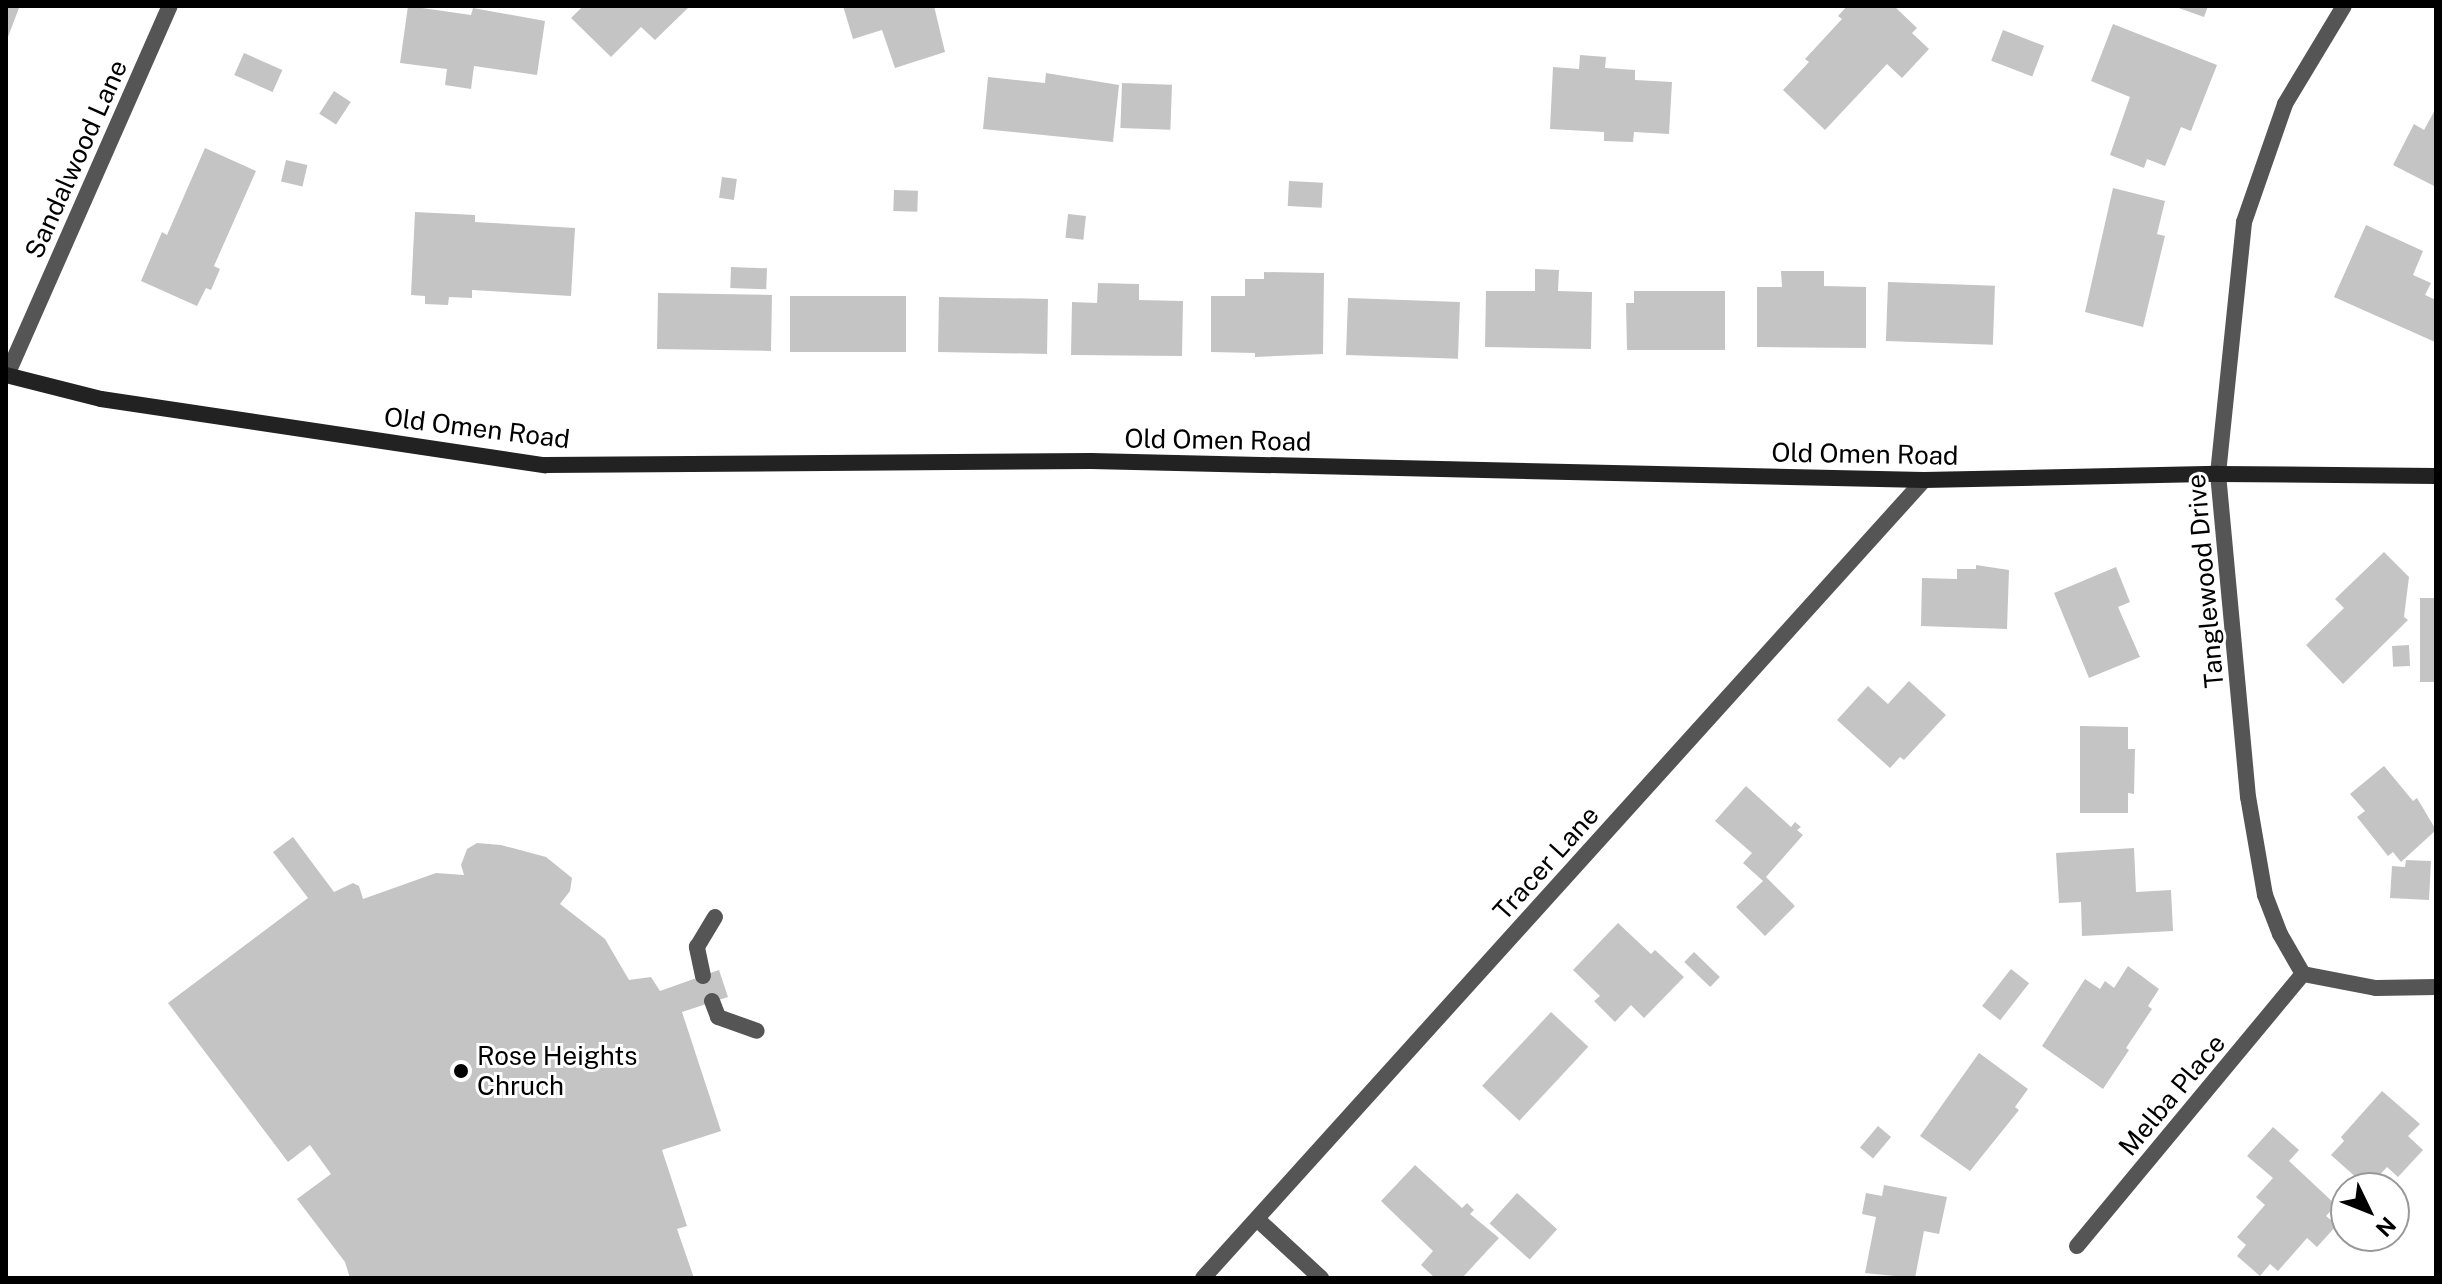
<!DOCTYPE html>
<html>
<head>
<meta charset="utf-8">
<style>
  body { margin:0 }
  #map { position:relative; width:2442px; height:1284px; overflow:hidden; background:#fff; font-family:"Public Sans",sans-serif }
  div>[style] { position:absolute }
  [style*='--x'] { left:calc(var(--x)*1px); top:calc(var(--y)*1px); width:calc(var(--w)*1px); rotate:calc(var(--a)*1deg) }
  .building>* { inset:0; background:#c4c4c4; transform-origin:0 0 }
  .lane>* { height:16px; margin:-8px; padding:0 8px; transform-origin:8px; border-radius:8px; background:#555 }
  .street>* { height:16px; margin:-8px; padding:0 8px; transform-origin:8px; border-radius:8px; background:#555 }
  .secondary>* { height:16px; margin:-8px; padding:0 8px; transform-origin:8px; border-radius:8px; background:#222 }
  .dots>* { width:22px; height:22px; translate:-50% -50%; box-sizing:border-box; border:4px solid #fff; border-radius:50% }
  span { translate:-50% -50%; white-space:nowrap; text-align:center; line-height:1.15; -webkit-text-stroke:6px #fff; paint-order:stroke }
  .street-label { font-size:26px; color:#000 }
  .poi-label { font-size:26px; color:#000 }
  .left { translate:0 -50%; text-align:left }
  .frame { position:absolute; inset:0; border:8px solid #000; pointer-events:none }
  .north { position:absolute; left:2330px; top:1172px; width:80px; height:80px; box-sizing:border-box; background:#fff; border:2px solid #999; border-radius:50%; rotate:133deg; font-size:22px; font-weight:700; line-height:32px; text-align:center; color:#000 }
  .north::after { content:''; display:block; margin:auto; width:28px; height:36px; background:#000; clip-path:polygon(50% 0,100% 100%,50% 72%,0 100%) }
</style>
</head>
<body>
<div id="map">
  <div class="building">
    <div style="clip-path:polygon(6px 6px,19px 8px,6px 42px)"></div>
    <div style="clip-path:polygon(408px 6px,471px 15px,473px 8px,545px 21px,537px 75px,474px 66px,471px 89px,445px 85px,447px 69px,400px 63px)"></div>
    <div style="clip-path:polygon(583px 6px,690px 6px,655px 40px,641px 27px,611px 57px,571px 18px)"></div>
    <div style="clip-path:polygon(843px 6px,934px 6px,945px 52px,895px 68px,882px 30px,853px 39px)"></div>
    <div style="clip-path:polygon(1847px 6px,1894px 6px,1917px 28px,1912px 33px,1929px 49px,1902px 78px,1887px 64px,1825px 130px,1783px 90px,1809px 62px,1805px 59px,1842px 19px,1838px 16px)"></div>
    <div style="clip-path:polygon(2173px 6px,2208px 6px,2204px 17px)"></div>
    <div style="clip-path:polygon(2113px 24px,2217px 65px,2191px 131px,2181px 127px,2165px 166px,2147px 159px,2144px 168px,2110px 155px,2130px 97px,2091px 81px)"></div>
    <div style="left:2003px;top:30px;width:44px;height:33px;rotate:21deg"></div>
    <div style="left:244px;top:53px;width:42px;height:24px;rotate:24deg"></div>
    <div style="clip-path:polygon(1580px 55px,1606px 57px,1605px 68px,1635px 70px,1635px 80px,1672px 82px,1669px 134px,1634px 132px,1633px 142px,1604px 141px,1604px 132px,1550px 129px,1553px 67px,1579px 69px)"></div>
    <div style="clip-path:polygon(1046px 73px,1119px 85px,1113px 142px,983px 129px,988px 77px,1045px 83px)"></div>
    <div style="left:1122px;top:83px;width:50px;height:45px;rotate:2deg"></div>
    <div style="left:334px;top:91px;width:20px;height:27px;rotate:33deg"></div>
    <div style="clip-path:polygon(2436px 108px,2436px 187px,2393px 165px,2414px 124px,2424px 130px)"></div>
    <div style="clip-path:polygon(205px 148px,256px 171px,214px 266px,220px 269px,211px 290px,206px 288px,197px 306px,141px 281px,162px 232px,167px 235px)"></div>
    <div style="left:286px;top:160px;width:22px;height:22px;rotate:13deg"></div>
    <div style="left:722px;top:177px;width:15px;height:21px;rotate:8deg"></div>
    <div style="left:1289px;top:181px;width:34px;height:25px;rotate:3deg"></div>
    <div style="clip-path:polygon(2113px 188px,2165px 201px,2157px 234px,2165px 236px,2143px 327px,2085px 312px)"></div>
    <div style="left:894px;top:190px;width:24px;height:21px;rotate:2deg"></div>
    <div style="clip-path:polygon(415px 212px,475px 215px,475px 222px,575px 228px,571px 296px,472px 290px,472px 298px,449px 297px,448px 305px,425px 304px,425px 296px,411px 295px)"></div>
    <div style="left:1068px;top:214px;width:18px;height:24px;rotate:6deg"></div>
    <div style="clip-path:polygon(2366px 225px,2423px 251px,2413px 275px,2431px 283px,2425px 295px,2436px 300px,2435px 342px,2334px 297px)"></div>
    <div style="left:731px;top:267px;width:36px;height:21px;rotate:2deg"></div>
    <div style="clip-path:polygon(1535px 269px,1559px 270px,1558px 291px,1592px 292px,1591px 349px,1485px 347px,1486px 291px,1535px 291px)"></div>
    <div style="clip-path:polygon(1781px 271px,1824px 271px,1824px 286px,1866px 287px,1866px 348px,1757px 347px,1757px 287px,1782px 287px)"></div>
    <div style="clip-path:polygon(1264px 272px,1324px 273px,1323px 354px,1255px 357px,1255px 353px,1211px 352px,1211px 296px,1245px 296px,1245px 279px,1264px 279px)"></div>
    <div style="left:1888px;top:282px;width:107px;height:59px;rotate:2deg"></div>
    <div style="clip-path:polygon(1098px 283px,1139px 284px,1139px 300px,1183px 301px,1182px 356px,1071px 355px,1072px 302px,1097px 303px)"></div>
    <div style="clip-path:polygon(1634px 291px,1725px 291px,1725px 350px,1627px 350px,1626px 303px,1634px 303px)"></div>
    <div style="left:658px;top:293px;width:114px;height:56px;rotate:1deg"></div>
    <div style="left:790px;top:296px;width:116px;height:56px"></div>
    <div style="left:939px;top:297px;width:109px;height:55px;rotate:1deg"></div>
    <div style="left:1348px;top:298px;width:112px;height:57px;rotate:2deg"></div>
    <div style="clip-path:polygon(2384px 552px,2409px 577px,2404px 617px,2408px 620px,2343px 684px,2306px 645px,2344px 608px,2335px 599px)"></div>
    <div style="clip-path:polygon(1976px 565px,2009px 570px,2007px 629px,1921px 626px,1922px 578px,1957px 579px,1957px 569px,1976px 569px)"></div>
    <div style="clip-path:polygon(2116px 567px,2130px 602px,2118px 607px,2140px 657px,2089px 678px,2054px 593px)"></div>
    <div style="left:2420px;top:598px;width:16px;height:84px"></div>
    <div style="left:2409px;top:645px;width:21px;height:17px;rotate:87deg"></div>
    <div style="clip-path:polygon(1909px 681px,1946px 715px,1904px 760px,1900px 757px,1890px 768px,1837px 720px,1868px 686px,1888px 704px)"></div>
    <div style="clip-path:polygon(2080px 726px,2128px 727px,2128px 749px,2135px 749px,2134px 794px,2128px 793px,2128px 813px,2080px 813px)"></div>
    <div style="clip-path:polygon(2384px 766px,2413px 801px,2417px 798px,2436px 830px,2401px 862px,2393px 852px,2388px 856px,2357px 817px,2365px 811px,2350px 794px)"></div>
    <div style="clip-path:polygon(1746px 786px,1791px 827px,1795px 822px,1801px 827px,1797px 830px,1803px 835px,1766px 877px,1795px 906px,1765px 936px,1736px 907px,1763px 881px,1743px 863px,1752px 853px,1715px 821px)"></div>
    <div style="clip-path:polygon(293px 837px,334px 892px,353px 883px,359px 886px,363px 899px,436px 873px,464px 875px,461px 865px,467px 849px,477px 843px,501px 845px,546px 857px,572px 878px,570px 891px,560px 904px,605px 939px,629px 980px,651px 977px,660px 991px,719px 970px,728px 997px,682px 1012px,721px 1131px,662px 1150px,687px 1226px,677px 1229px,694px 1278px,350px 1278px,345px 1262px,297px 1199px,331px 1174px,310px 1145px,288px 1162px,168px 1003px,308px 898px,273px 852px)"></div>
    <div style="clip-path:polygon(2134px 848px,2136px 892px,2171px 890px,2173px 931px,2082px 936px,2081px 902px,2059px 903px,2056px 853px)"></div>
    <div style="clip-path:polygon(2406px 860px,2431px 861px,2429px 900px,2390px 898px,2392px 866px,2405px 867px)"></div>
    <div style="clip-path:polygon(1618px 923px,1651px 954px,1655px 950px,1684px 977px,1644px 1018px,1631px 1005px,1615px 1022px,1594px 1001px,1600px 996px,1573px 970px)"></div>
    <div style="left:1694px;top:952px;width:36px;height:14px;rotate:44deg"></div>
    <div style="clip-path:polygon(2128px 966px,2159px 989px,2148px 1006px,2152px 1009px,2126px 1048px,2129px 1050px,2103px 1089px,2042px 1046px,2085px 979px,2100px 989px,2105px 981px,2114px 988px)"></div>
    <div style="left:2011px;top:969px;width:23px;height:47px;rotate:38deg"></div>
    <div style="left:1551px;top:1012px;width:51px;height:101px;rotate:43deg"></div>
    <div style="clip-path:polygon(1979px 1053px,2028px 1089px,2015px 1107px,2019px 1110px,1970px 1171px,1920px 1136px)"></div>
    <div style="clip-path:polygon(2382px 1091px,2420px 1124px,2408px 1136px,2423px 1150px,2398px 1177px,2387px 1167px,2368px 1188px,2331px 1155px,2344px 1141px,2341px 1137px)"></div>
    <div style="left:1878px;top:1126px;width:17px;height:28px;rotate:40deg"></div>
    <div style="clip-path:polygon(2273px 1127px,2299px 1150px,2289px 1161px,2336px 1205px,2326px 1216px,2337px 1225px,2317px 1247px,2307px 1238px,2278px 1271px,2270px 1264px,2260px 1276px,2237px 1256px,2246px 1245px,2237px 1237px,2265px 1205px,2256px 1197px,2273px 1178px,2247px 1156px)"></div>
    <div style="clip-path:polygon(1415px 1165px,1462px 1208px,1467px 1203px,1474px 1210px,1470px 1214px,1499px 1238px,1462px 1278px,1435px 1278px,1421px 1265px,1433px 1251px,1381px 1201px)"></div>
    <div style="clip-path:polygon(1884px 1185px,1947px 1197px,1939px 1234px,1924px 1231px,1915px 1278px,1865px 1273px,1876px 1217px,1862px 1214px,1866px 1193px,1882px 1196px)"></div>
    <div style="left:1517px;top:1193px;width:54px;height:41px;rotate:42deg"></div>
  </div>
  <div class="lane">
    <div style="--x:703;--y:976;--w:30;--a:-102"></div>
    <div style="--x:697;--y:947;--w:35;--a:-59"></div>
    <div style="--x:712;--y:1001;--w:17;--a:69"></div>
    <div style="--x:718;--y:1017;--w:41;--a:19.7"></div>
  </div>
  <div class="street">
    <div style="--x:7;--y:375;--w:403;--a:-66.2"></div>
    <div style="--x:2303;--y:974;--w:46;--a:-119.9"></div>
    <div style="--x:2280;--y:934;--w:42;--a:-111"></div>
    <div style="--x:2265;--y:895;--w:99;--a:-99.8"></div>
    <div style="--x:2248;--y:797;--w:324;--a:-95.3"></div>
    <div style="--x:2218;--y:474;--w:253;--a:-84.1"></div>
    <div style="--x:2244;--y:222;--w:125;--a:-70.8"></div>
    <div style="--x:2285;--y:104;--w:114;--a:-59"></div>
    <div style="--x:2303;--y:974;--w:74;--a:10.9"></div>
    <div style="--x:2376;--y:988;--w:60;--a:-1"></div>
    <div style="--x:1257;--y:1219;--w:87;--a:42.7"></div>
    <div style="--x:2077;--y:1246;--w:354;--a:-50.3"></div>
    <div style="--x:1203;--y:1278;--w:1075;--a:-47.9"></div>
  </div>
  <div class="secondary">
    <div style="--x:6;--y:375;--w:98;--a:14.2"></div>
    <div style="--x:101;--y:399;--w:449;--a:8.5"></div>
    <div style="--x:545;--y:465;--w:546;--a:-0.42"></div>
    <div style="--x:1091;--y:461;--w:833;--a:1.31"></div>
    <div style="--x:1924;--y:480;--w:294;--a:-1.2"></div>
    <div style="--x:2218;--y:474;--w:218;--a:0.5"></div>
  </div>
  <div class="dots">
    <div style="left:461px;top:1071px;background:#000"></div>
  </div>
  <div class="street-label">
    <span style="left:76px;top:159px;rotate:-66deg">Sandalwood Lane</span>
    <span style="left:477px;top:428px;rotate:7deg">Old Omen Road</span>
    <span style="left:1218px;top:440px;rotate:1deg">Old Omen Road</span>
    <span style="left:1865px;top:454px;rotate:1deg">Old Omen Road</span>
    <span style="left:2205px;top:581px;rotate:-95deg">Tanglewood Drive</span>
    <span style="left:1546px;top:863px;rotate:-48deg">Tracer Lane</span>
    <span style="left:2172px;top:1095px;rotate:-50deg">Melba Place</span>
  </div>
  <div class="poi-label">
    <span class="left" style="left:477px;top:1071px">Rose Heights<br>Chruch</span>
  </div>
  <div class="frame"></div>
  <div class="north">N</div>
</div>
</body>
</html>
